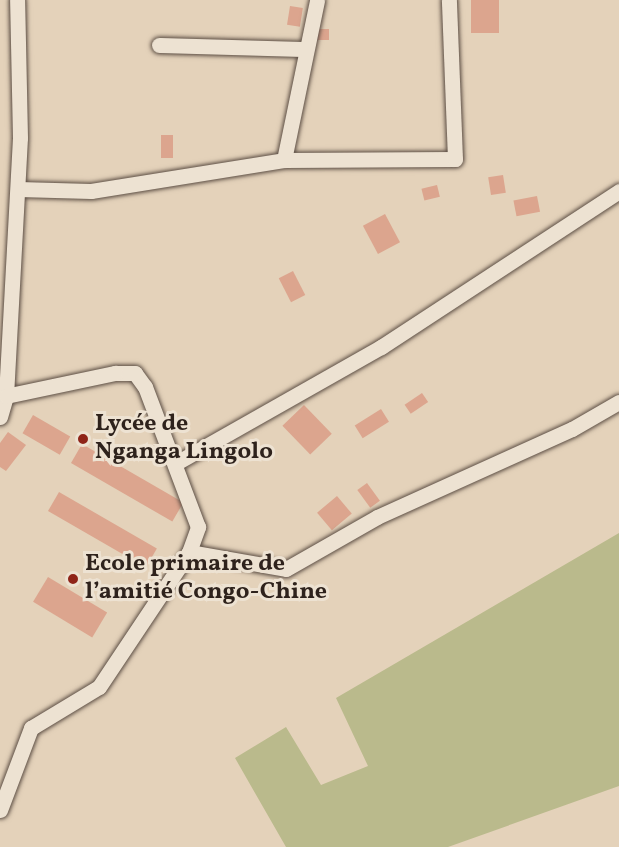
<!DOCTYPE html>
<html>
<head>
<meta charset="utf-8">
<style>
  body { margin:0 }
  #map { position:relative; width:619px; height:847px; overflow:hidden; background:#e4d2ba; font-family:Vollkorn,serif }
  div>[style] { position:absolute }
  [style*='--x'] { left:calc(var(--x)*1px); top:calc(var(--y)*1px); width:calc(var(--w)*1px); rotate:calc(var(--a)*1deg) }
  .green>* { inset:0; background:#baba8c }
  .building>* { inset:0; background:#dca58e; transform-origin:0 0 }
  .roads { filter:drop-shadow(0 0 2px #5c4e44) drop-shadow(0 0 2px #5c4e44) }
  .street>* { height:15px; margin:-7.5px; padding:0 7.5px; transform-origin:7.5px; border-radius:7.5px; background:#ede2d2 }
  .dots>* { width:16px; height:16px; translate:-50% -50%; box-sizing:border-box; border:3px solid #ede2d2; border-radius:50% }
  span { translate:-50% -50%; white-space:nowrap; text-align:center; line-height:1.15; -webkit-text-stroke:6px #ede2d2; paint-order:stroke }
  .poi-label { font-size:24px; color:#2e221c; font-weight:700 }
  .left { translate:0 -50%; text-align:left }
</style>
</head>
<body>
<div id="map">
  <div class="green">
    <div style="clip-path:polygon(619px 533px,619px 786px,448px 847px,286px 847px,235px 758px,286px 727px,321px 785px,368px 766px,336px 698px)"></div>
  </div>
  <div class="building">
    <div style="left:471px;top:0;width:28px;height:33px"></div>
    <div style="left:290px;top:6px;width:13px;height:19px;rotate:9deg"></div>
    <div style="left:314px;top:29px;width:15px;height:11px"></div>
    <div style="left:161px;top:135px;width:12px;height:23px"></div>
    <div style="left:503px;top:175px;width:18px;height:15px;rotate:81deg"></div>
    <div style="left:437px;top:185px;width:12px;height:16px;rotate:76deg"></div>
    <div style="left:537px;top:196px;width:16px;height:24px;rotate:79deg"></div>
    <div style="left:385px;top:214px;width:32px;height:25px;rotate:62deg"></div>
    <div style="left:293px;top:271px;width:27px;height:16px;rotate:63deg"></div>
    <div style="left:422px;top:393px;width:11px;height:21px;rotate:56deg"></div>
    <div style="left:304px;top:405px;width:40px;height:30px;rotate:46deg"></div>
    <div style="left:381px;top:409px;width:15px;height:31px;rotate:58deg"></div>
    <div style="left:33px;top:415px;width:43px;height:21px;rotate:30deg"></div>
    <div style="clip-path:polygon(8px 432px,26px 445px,6px 471px,0 467px,0 443px)"></div>
    <div style="left:82px;top:444px;width:117px;height:22px;rotate:30deg"></div>
    <div style="left:367px;top:483px;width:22px;height:12px;rotate:54deg"></div>
    <div style="left:59px;top:492px;width:113px;height:22px;rotate:30deg"></div>
    <div style="left:337px;top:496px;width:23px;height:26px;rotate:50deg"></div>
    <div style="left:48px;top:577px;width:69px;height:29px;rotate:31deg"></div>
  </div>
  <div class="roads">
    <div class="street">
      <div style="--x:159;--y:45;--w:145;--a:1.6"></div>
      <div style="--x:284;--y:160;--w:163;--a:-78.3"></div>
      <div style="--x:18;--y:189;--w:73;--a:1.6"></div>
      <div style="--x:91;--y:191;--w:195;--a:-9.1"></div>
      <div style="--x:284;--y:160;--w:171;--a:-0.3"></div>
      <div style="--x:455;--y:159;--w:159;--a:-92.2"></div>
      <div style="--x:0;--y:417;--w:22;--a:-74"></div>
      <div style="--x:6;--y:396;--w:258;--a:-86.9"></div>
      <div style="--x:20;--y:138;--w:138;--a:-91.2"></div>
      <div style="--x:176;--y:463;--w:236;--a:-29.5"></div>
      <div style="--x:381;--y:347;--w:285;--a:-33.2"></div>
      <div style="--x:189;--y:552;--w:98;--a:9.9"></div>
      <div style="--x:286;--y:569;--w:105;--a:-29.7"></div>
      <div style="--x:377;--y:517;--w:214;--a:-24.3"></div>
      <div style="--x:572;--y:429;--w:54;--a:-29.9"></div>
      <div style="--x:0;--y:810;--w:88;--a:-69.3"></div>
      <div style="--x:31;--y:728;--w:79;--a:-31.1"></div>
      <div style="--x:99;--y:687;--w:162;--a:-56.3"></div>
      <div style="--x:189;--y:552;--w:27;--a:-70"></div>
      <div style="--x:198;--y:527;--w:150;--a:-110.7"></div>
      <div style="--x:145;--y:387;--w:17;--a:-126"></div>
      <div style="--x:135;--y:373;--w:20;--a:180"></div>
      <div style="--x:115;--y:373;--w:111;--a:168.1"></div>
    </div>
  </div>
  <div class="dots">
    <div style="left:83px;top:439px;background:#8f2418"></div>
    <div style="left:73px;top:579px;background:#8f2418"></div>
  </div>
  <div class="poi-label">
    <span class="left" style="left:95px;top:439px">Lycée de<br>Nganga Lingolo</span>
    <span class="left" style="left:85px;top:579px">Ecole primaire de<br>l’amitié Congo-Chine</span>
  </div>
</div>
</body>
</html>
